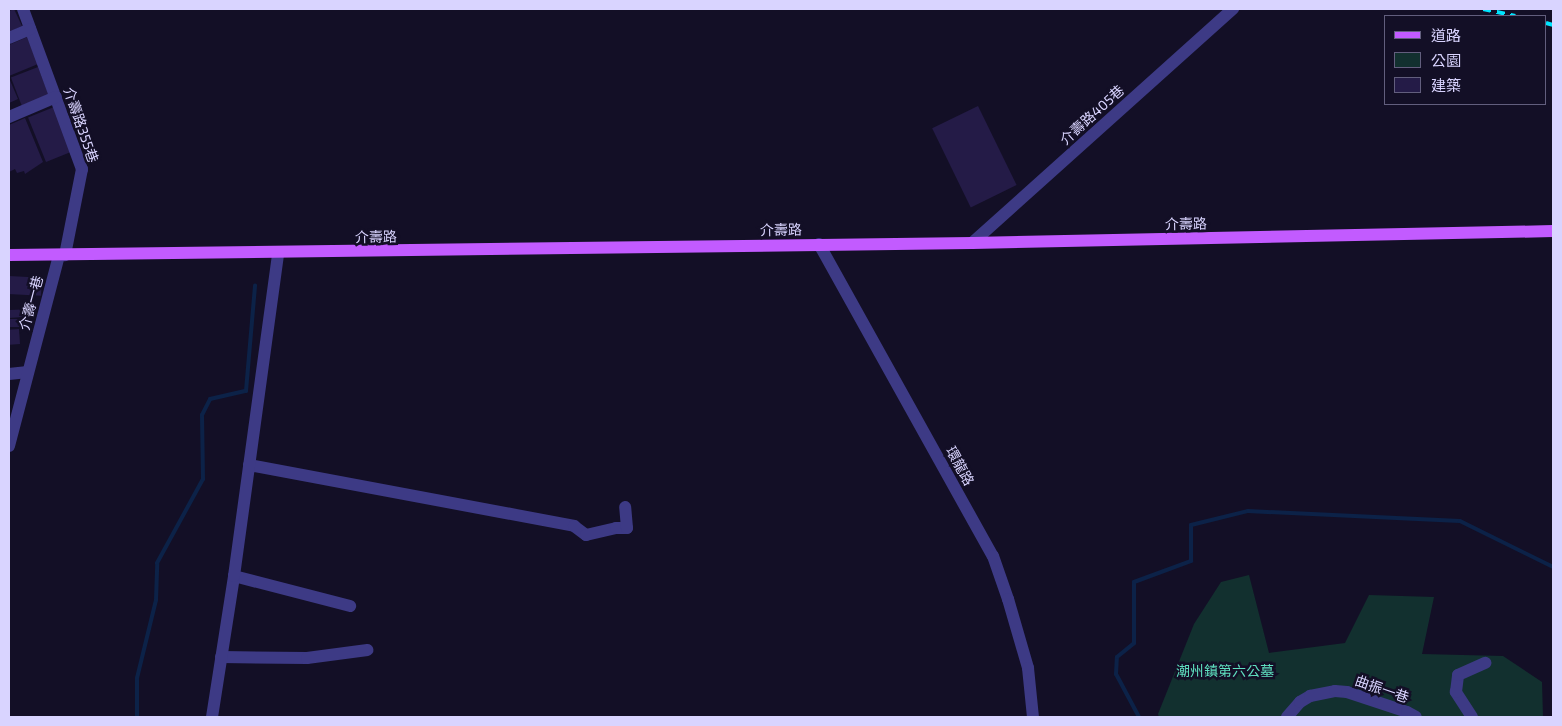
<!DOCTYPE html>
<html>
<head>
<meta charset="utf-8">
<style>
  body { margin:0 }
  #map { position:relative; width:1562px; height:726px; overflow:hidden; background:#130f26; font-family:"Exo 2","Noto Sans TC",sans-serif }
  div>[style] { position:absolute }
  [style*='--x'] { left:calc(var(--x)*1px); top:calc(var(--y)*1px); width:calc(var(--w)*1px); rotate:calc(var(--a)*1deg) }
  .green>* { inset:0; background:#12302f }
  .stream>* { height:4px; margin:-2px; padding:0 2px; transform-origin:2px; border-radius:2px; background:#0c2248 }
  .building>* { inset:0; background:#241b47; transform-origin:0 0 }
  .minor>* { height:12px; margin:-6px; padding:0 6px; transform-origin:6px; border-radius:6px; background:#3d3a85 }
  .major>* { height:12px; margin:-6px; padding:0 6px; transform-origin:6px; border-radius:6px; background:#c25bff }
  .rail>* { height:4px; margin-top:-2px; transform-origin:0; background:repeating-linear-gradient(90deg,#00e5ff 0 8px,transparent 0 14px) }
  span { translate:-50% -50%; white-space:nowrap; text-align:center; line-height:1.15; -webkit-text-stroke:5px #130f26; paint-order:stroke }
  .street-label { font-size:14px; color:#d9d4ff }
  .park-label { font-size:14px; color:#5fe0c0 }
  .frame { position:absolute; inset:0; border:10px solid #d9d4ff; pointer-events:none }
  .legend { position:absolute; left:1384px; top:15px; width:162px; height:90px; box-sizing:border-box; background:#130f26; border:1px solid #625e7d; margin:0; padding:6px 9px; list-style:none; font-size:15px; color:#d9d4ff }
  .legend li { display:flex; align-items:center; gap:10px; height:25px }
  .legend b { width:25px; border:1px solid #625e7d }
</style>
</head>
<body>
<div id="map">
  <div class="green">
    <div style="clip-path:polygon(1249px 575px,1269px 653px,1345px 643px,1369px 595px,1434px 597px,1422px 654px,1503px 656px,1542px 682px,1543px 717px,1159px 717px,1158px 714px,1194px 624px,1221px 582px)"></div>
  </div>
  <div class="stream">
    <div style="--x:137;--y:717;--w:39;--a:-90"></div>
    <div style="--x:137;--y:678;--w:80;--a:-76.3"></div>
    <div style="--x:156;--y:600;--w:37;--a:-88"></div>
    <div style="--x:157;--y:563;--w:96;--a:-61.3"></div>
    <div style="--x:203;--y:479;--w:64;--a:-90.9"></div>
    <div style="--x:202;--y:415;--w:18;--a:-63"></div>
    <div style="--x:210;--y:399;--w:37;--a:-13"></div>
    <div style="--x:246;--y:391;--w:106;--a:-85.1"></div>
    <div style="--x:1139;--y:717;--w:49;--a:-118.1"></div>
    <div style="--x:1116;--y:674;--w:17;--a:-87"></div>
    <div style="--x:1117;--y:657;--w:22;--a:-39"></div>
    <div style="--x:1134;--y:643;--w:61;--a:-90"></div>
    <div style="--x:1134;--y:582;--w:61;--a:-20.2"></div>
    <div style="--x:1191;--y:561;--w:36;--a:-90"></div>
    <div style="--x:1191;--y:525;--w:59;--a:-13.8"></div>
    <div style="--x:1248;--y:511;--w:212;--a:2.7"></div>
    <div style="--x:1460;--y:521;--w:104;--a:26.3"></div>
  </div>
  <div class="building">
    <div style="clip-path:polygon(14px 9px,22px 26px,9px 32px,9px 11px)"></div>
    <div style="clip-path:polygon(27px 37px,38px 64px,9px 76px,9px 45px)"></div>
    <div style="left:38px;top:67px;width:30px;height:29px;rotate:69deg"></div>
    <div style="clip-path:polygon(9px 78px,18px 99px,9px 103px)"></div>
    <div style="left:978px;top:106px;width:88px;height:51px;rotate:64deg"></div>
    <div style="left:54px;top:107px;width:48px;height:28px;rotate:68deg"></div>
    <div style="clip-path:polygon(25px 118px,43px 162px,25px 174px,24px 171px,17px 173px,15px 169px,9px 172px,9px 125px)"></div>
    <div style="left:9px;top:276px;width:33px;height:18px;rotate:3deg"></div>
    <div style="clip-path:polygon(35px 309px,36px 316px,9px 318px,9px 310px)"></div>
    <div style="left:27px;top:319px;width:8px;height:18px;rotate:90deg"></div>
    <div style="left:19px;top:329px;width:15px;height:10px;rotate:86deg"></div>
  </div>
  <div class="minor">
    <div style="--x:23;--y:9;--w:171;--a:69.8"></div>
    <div style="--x:82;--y:169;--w:88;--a:101.2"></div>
    <div style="--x:9;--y:38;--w:23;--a:-23"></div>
    <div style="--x:9;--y:117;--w:51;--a:-23.1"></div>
    <div style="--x:972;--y:243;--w:351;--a:-41.9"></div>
    <div style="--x:819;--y:244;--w:357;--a:60.9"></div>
    <div style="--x:993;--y:556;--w:46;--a:70.8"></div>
    <div style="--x:1008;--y:599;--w:72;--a:73.8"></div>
    <div style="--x:1028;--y:668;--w:49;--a:84.2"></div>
    <div style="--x:9;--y:374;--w:19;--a:-6"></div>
    <div style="--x:9;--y:446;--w:197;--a:-75.3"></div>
    <div style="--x:249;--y:465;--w:331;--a:10.6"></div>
    <div style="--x:574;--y:526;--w:15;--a:37"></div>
    <div style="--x:586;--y:535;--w:31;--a:-13"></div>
    <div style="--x:616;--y:528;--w:11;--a:0"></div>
    <div style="--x:627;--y:528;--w:21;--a:-95"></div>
    <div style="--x:234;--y:576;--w:120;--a:14.5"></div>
    <div style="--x:221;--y:657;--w:86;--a:0.7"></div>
    <div style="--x:307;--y:658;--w:61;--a:-7.6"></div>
    <div style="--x:212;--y:717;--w:143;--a:-81.1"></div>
    <div style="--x:234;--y:576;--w:325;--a:-82.2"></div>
    <div style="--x:1287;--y:717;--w:20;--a:-49"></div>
    <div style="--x:1300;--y:702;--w:12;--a:-31"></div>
    <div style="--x:1310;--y:696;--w:25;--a:-11"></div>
    <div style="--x:1335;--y:691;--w:12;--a:5"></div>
    <div style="--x:1347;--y:692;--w:63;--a:18.4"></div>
    <div style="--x:1407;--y:712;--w:10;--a:29"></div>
    <div style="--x:1472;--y:717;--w:30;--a:-123"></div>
    <div style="--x:1456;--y:692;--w:17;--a:-83"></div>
    <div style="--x:1458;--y:675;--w:30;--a:-24"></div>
  </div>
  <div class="major">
    <div style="--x:9;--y:255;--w:963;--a:-0.71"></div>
    <div style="--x:972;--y:243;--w:581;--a:-1.18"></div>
  </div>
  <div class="rail">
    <div style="--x:1483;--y:9;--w:33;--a:12"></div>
    <div style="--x:1546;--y:23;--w:7;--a:16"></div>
  </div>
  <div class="street-label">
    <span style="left:1092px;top:115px;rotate:-42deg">介壽路405巷</span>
    <span style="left:81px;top:125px;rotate:71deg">介壽路355巷</span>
    <span style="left:1186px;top:224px;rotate:-1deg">介壽路</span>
    <span style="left:781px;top:230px;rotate:-1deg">介壽路</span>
    <span style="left:376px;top:237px;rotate:-1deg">介壽路</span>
    <span style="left:31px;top:303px;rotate:-75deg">介壽一巷</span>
    <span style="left:960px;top:466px;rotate:61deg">環龍路</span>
    <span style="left:1382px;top:689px;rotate:19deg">曲振一巷</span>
  </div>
  <div class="park-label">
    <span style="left:1225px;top:671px">潮州鎮第六公墓</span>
  </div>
  <div class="frame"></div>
  <ul class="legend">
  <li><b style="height:6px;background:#c25bff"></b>道路</li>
  <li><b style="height:14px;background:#12302f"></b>公園</li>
  <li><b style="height:14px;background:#241b47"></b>建築</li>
  </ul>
</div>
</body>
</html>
